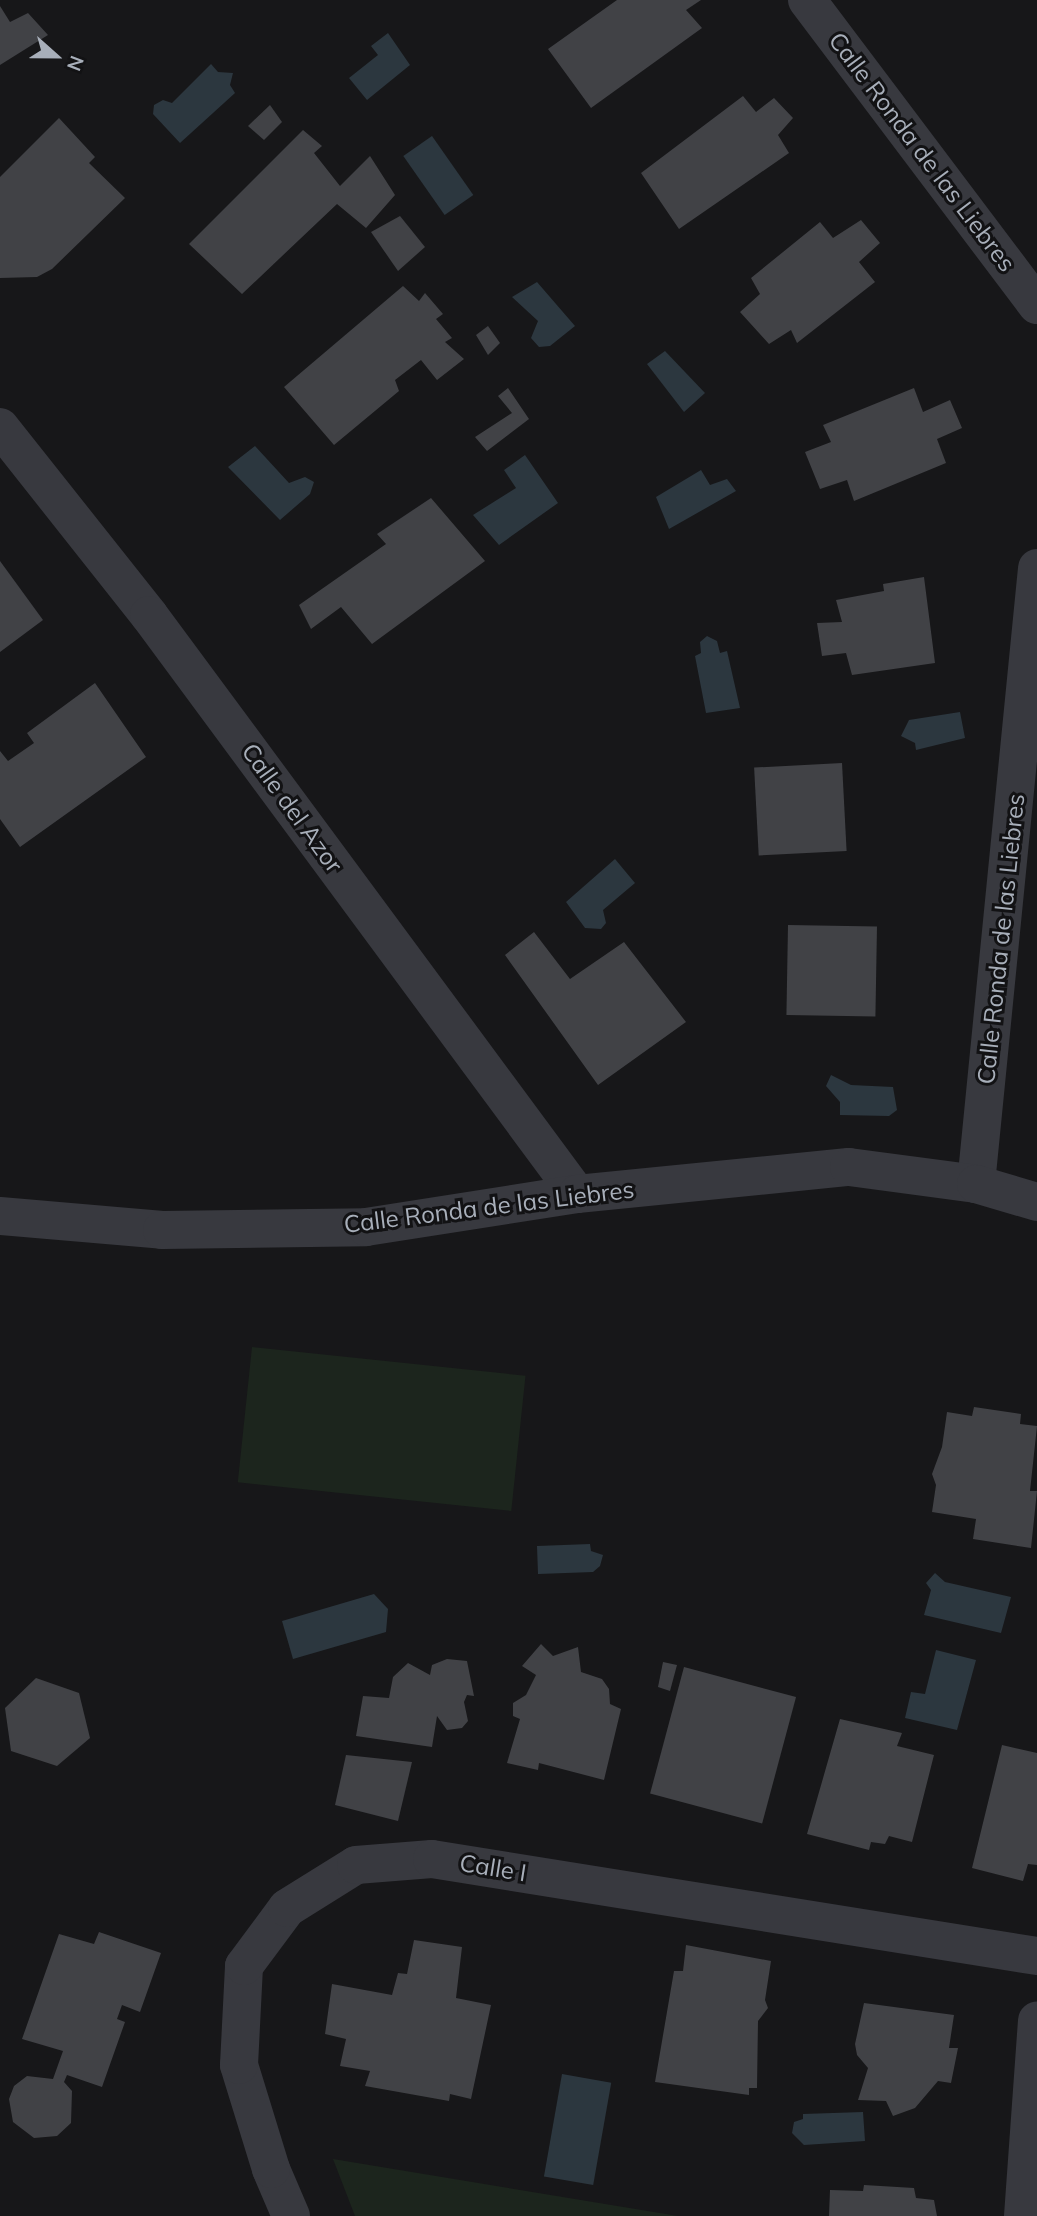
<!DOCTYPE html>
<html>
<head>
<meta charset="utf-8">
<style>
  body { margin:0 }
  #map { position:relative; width:1037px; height:2216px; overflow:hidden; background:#171719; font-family:Mulish,sans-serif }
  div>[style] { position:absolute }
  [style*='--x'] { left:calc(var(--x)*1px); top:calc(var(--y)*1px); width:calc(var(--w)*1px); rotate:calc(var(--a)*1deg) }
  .green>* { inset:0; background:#1c251d; transform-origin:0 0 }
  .water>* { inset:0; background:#2c373f; transform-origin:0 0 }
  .building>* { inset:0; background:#414246; transform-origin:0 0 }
  .minor>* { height:38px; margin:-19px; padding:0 19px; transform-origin:19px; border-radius:19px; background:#38393f }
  span { translate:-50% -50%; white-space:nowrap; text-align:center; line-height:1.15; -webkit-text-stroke:6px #121214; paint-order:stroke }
  .street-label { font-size:24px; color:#a8afba }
  .north { position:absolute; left:21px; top:21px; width:70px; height:70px; -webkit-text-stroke:5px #121214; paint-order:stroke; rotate:111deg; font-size:19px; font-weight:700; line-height:28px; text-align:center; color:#a8afba }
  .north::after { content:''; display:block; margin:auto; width:24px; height:32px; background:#a8afba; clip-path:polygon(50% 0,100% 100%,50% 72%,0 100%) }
</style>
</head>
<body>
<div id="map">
  <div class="green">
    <div style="left:252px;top:1347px;width:275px;height:136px;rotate:6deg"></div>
    <div style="clip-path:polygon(333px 2159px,678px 2216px,355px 2216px)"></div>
  </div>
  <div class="water">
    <div style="clip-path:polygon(388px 33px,410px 65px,367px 100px,349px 78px,378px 55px,371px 46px)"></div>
    <div style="clip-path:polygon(211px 64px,218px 72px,233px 73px,230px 85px,235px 93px,180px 143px,153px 114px,154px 105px,163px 100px,172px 103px)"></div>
    <div style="left:432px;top:136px;width:72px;height:35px;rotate:55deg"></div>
    <div style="clip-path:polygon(537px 282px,575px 326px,550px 346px,539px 347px,531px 338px,538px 321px,512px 297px)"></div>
    <div style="clip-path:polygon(665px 351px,705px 393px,684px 412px,647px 364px)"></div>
    <div style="clip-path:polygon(255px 446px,289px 483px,305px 477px,314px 482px,310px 494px,280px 520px,228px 467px)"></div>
    <div style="clip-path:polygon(525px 455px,558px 503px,499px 545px,473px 515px,516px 488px,504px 470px)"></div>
    <div style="clip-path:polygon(701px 470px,710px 485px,727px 479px,736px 491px,669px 529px,656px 497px)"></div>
    <div style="clip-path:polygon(707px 636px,717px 641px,720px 653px,727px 651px,740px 708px,706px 713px,695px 656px,701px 653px,700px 642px)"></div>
    <div style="clip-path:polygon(960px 712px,965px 738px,916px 750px,915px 743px,901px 736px,909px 720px)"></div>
    <div style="clip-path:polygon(615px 859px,635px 883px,603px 910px,606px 923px,601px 929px,585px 928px,566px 902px)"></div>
    <div style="clip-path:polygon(831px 1075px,851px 1085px,893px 1087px,897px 1110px,889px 1116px,840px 1115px,840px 1102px,826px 1086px)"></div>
    <div style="clip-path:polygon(590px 1544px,591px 1551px,603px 1555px,600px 1566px,593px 1572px,538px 1574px,537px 1546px)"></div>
    <div style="clip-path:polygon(935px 1573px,945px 1582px,1011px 1597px,1001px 1633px,924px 1615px,931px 1590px,926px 1583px)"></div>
    <div style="clip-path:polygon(374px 1594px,388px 1609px,386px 1632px,293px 1659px,282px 1621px)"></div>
    <div style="clip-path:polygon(936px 1650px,976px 1660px,957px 1730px,905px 1718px,911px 1692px,925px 1694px)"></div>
    <div style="left:562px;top:2074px;width:50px;height:104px;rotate:10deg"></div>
    <div style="clip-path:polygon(863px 2112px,865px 2141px,804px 2145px,792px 2133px,794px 2122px,803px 2119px,803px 2114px)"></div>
  </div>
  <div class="building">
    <div style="clip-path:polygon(617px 0,701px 0,686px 10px,702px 28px,591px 108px,548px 49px)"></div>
    <div style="clip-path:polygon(0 6px,10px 22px,28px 13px,48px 35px,0 65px)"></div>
    <div style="clip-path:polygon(743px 96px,756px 112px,774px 98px,793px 118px,778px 135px,789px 153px,679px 229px,641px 173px)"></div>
    <div style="clip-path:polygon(270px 105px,282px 122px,264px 140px,248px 126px)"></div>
    <div style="clip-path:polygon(59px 118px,95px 157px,89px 163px,125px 198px,52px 269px,37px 277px,0 278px,0 177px)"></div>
    <div style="clip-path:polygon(303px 130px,322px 146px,314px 153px,340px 186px,370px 156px,395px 195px,366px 228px,337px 204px,242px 294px,189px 244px)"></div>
    <div style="clip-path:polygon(400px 216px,425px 247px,398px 271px,371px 232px)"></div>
    <div style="clip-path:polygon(861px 220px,880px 243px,859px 262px,875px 282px,797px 343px,791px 330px,769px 344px,740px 312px,760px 294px,751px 278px,820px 222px,833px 238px)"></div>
    <div style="clip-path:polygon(403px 286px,419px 301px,425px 293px,443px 314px,436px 319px,452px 338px,445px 342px,464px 359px,437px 380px,421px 360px,395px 380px,399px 391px,334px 445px,284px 387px)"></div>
    <div style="clip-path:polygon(488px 326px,500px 343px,488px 355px,476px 335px)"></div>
    <div style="clip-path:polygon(508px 388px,529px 419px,487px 451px,475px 437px,512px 413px,498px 396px)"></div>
    <div style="clip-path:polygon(914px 388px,923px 412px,950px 400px,962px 428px,937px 439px,946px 463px,854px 501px,847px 480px,820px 489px,805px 452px,831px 442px,823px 425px)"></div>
    <div style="clip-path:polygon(431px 498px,485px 561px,372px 644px,341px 607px,311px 629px,299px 605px,386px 544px,377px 534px)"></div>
    <div style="clip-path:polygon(0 561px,43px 620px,0 652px)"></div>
    <div style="clip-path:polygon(924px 577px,935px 663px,852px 675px,846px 653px,822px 656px,817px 623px,842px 622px,836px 600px,884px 591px,883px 584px)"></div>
    <div style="clip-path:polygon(95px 683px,146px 757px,20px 847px,0 819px,0 751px,8px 761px,34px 743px,27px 733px)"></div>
    <div style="left:842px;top:763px;width:88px;height:88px;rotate:87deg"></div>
    <div style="left:788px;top:925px;width:89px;height:90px;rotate:1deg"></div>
    <div style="clip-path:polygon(534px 932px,570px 979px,624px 942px,686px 1022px,598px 1085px,505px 955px)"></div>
    <div style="clip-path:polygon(974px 1407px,1021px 1414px,1020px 1424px,1037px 1426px,1030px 1491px,1037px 1491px,1031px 1548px,973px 1539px,976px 1519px,932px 1512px,936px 1485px,932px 1474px,942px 1447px,947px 1412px,972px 1416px)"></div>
    <div style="clip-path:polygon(541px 1644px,553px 1656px,578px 1647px,581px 1672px,602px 1679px,609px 1689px,610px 1704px,621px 1709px,604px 1780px,539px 1763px,538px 1770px,507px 1763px,520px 1719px,513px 1716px,513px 1703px,526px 1695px,536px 1675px,522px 1666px)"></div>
    <div style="clip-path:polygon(447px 1659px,467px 1661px,474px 1696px,467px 1695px,464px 1702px,468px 1721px,462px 1728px,447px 1730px,437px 1716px,432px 1747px,356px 1736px,363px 1696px,389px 1698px,393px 1677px,408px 1663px,430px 1675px,432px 1665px)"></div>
    <div style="clip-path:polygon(663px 1662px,677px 1665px,670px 1691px,658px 1687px)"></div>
    <div style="left:684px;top:1667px;width:116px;height:131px;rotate:15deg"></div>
    <div style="clip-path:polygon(36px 1678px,79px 1693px,90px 1738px,57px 1766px,11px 1751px,5px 1708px)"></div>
    <div style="clip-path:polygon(840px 1719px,902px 1733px,897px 1746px,934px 1755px,912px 1842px,889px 1836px,885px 1844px,871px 1842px,869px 1850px,807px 1834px)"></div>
    <div style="clip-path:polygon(1002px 1745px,1037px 1753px,1037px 1865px,1028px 1864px,1023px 1881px,972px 1868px)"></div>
    <div style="clip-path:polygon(346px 1755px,412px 1762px,398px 1821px,335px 1805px)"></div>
    <div style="clip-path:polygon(99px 1932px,161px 1953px,140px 2012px,122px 2005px,117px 2019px,125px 2022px,102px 2087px,67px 2075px,64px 2082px,72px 2091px,71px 2123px,57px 2136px,34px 2138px,13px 2122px,9px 2099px,14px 2086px,27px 2076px,53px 2079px,63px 2051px,22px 2039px,59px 1934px,94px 1944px)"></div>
    <div style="clip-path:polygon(414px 1940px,462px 1947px,456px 1998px,491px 2005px,471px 2099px,450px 2094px,449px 2101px,365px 2086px,370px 2071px,340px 2066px,346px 2039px,325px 2034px,332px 1984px,392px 1995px,398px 1973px,407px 1974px)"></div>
    <div style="clip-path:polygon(686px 1945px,771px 1961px,765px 2000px,768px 2008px,758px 2021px,757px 2088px,749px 2088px,749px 2095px,655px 2082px,674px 1971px,683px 1971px)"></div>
    <div style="clip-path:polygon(864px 2003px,954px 2015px,949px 2048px,958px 2048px,951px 2083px,938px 2081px,915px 2108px,893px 2116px,886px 2101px,858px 2100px,868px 2068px,857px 2055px,855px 2044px)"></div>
    <div style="clip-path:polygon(864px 2185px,914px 2188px,916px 2198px,934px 2200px,937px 2216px,829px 2216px,830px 2190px,863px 2191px)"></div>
  </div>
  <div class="minor">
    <div style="--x:807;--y:0;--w:382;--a:53"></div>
    <div style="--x:0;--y:427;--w:240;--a:51.6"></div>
    <div style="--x:149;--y:615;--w:720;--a:53.53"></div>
    <div style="--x:976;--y:1184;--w:619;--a:-84.34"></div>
    <div style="--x:0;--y:1216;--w:163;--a:4.9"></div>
    <div style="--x:162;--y:1230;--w:204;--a:-0.8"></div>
    <div style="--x:366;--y:1227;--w:214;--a:-8.9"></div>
    <div style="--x:577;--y:1194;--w:273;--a:-5.7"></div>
    <div style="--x:849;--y:1167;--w:128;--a:7.6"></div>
    <div style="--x:976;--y:1184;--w:64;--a:16.4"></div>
    <div style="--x:291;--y:2216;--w:51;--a:-113.1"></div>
    <div style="--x:271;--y:2169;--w:109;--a:-107.1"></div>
    <div style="--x:239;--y:2065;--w:99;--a:-87.1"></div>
    <div style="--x:244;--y:1966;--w:72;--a:-53.4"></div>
    <div style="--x:287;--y:1908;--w:81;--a:-31.9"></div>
    <div style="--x:356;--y:1865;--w:76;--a:-4.5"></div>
    <div style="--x:432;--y:1859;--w:613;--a:9.11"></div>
    <div style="--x:1023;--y:2216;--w:196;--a:-85.9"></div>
  </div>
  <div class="street-label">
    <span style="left:922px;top:152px;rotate:53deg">Calle Ronda de las Liebres</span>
    <span style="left:292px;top:808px;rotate:54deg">Calle del Azor</span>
    <span style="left:1001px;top:939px;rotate:-84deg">Calle Ronda de las Liebres</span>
    <span style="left:489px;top:1207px;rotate:-7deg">Calle Ronda de las Liebres</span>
    <span style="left:493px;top:1868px;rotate:9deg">Calle I</span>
  </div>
  <div class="north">N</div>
</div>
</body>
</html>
